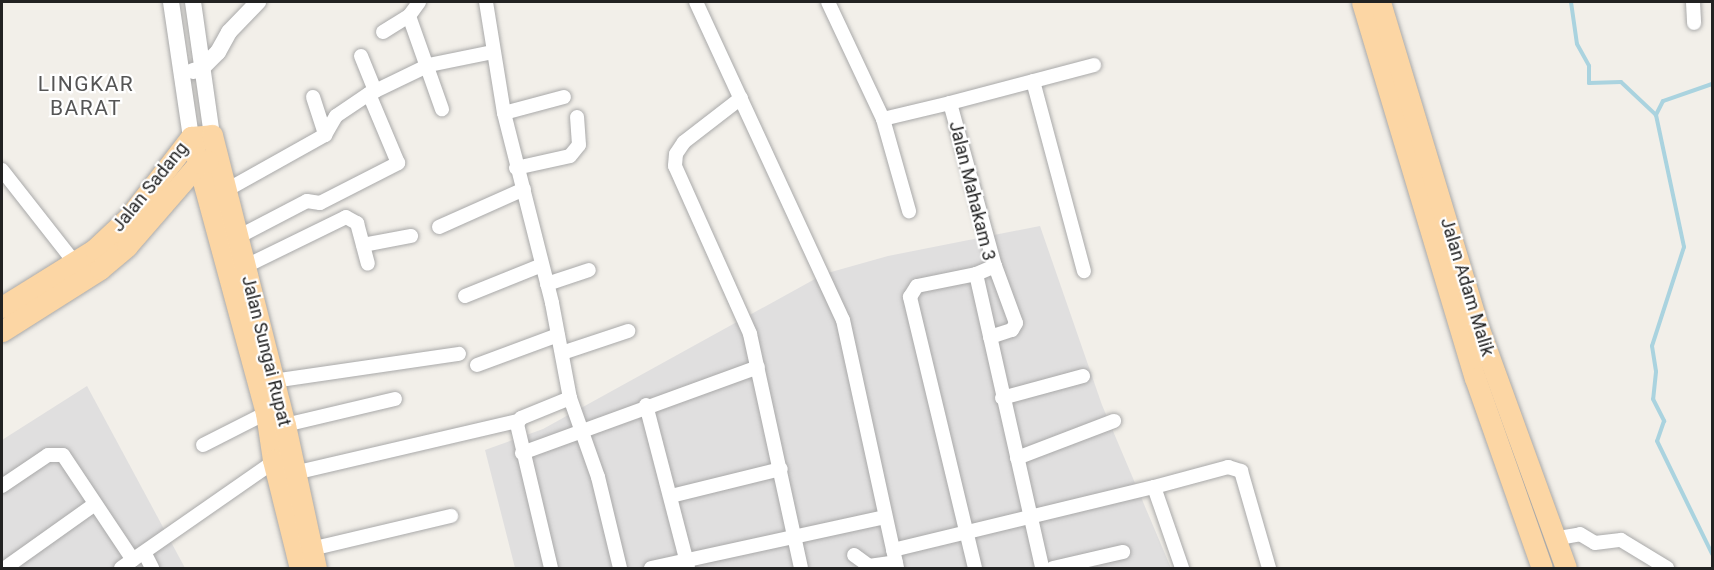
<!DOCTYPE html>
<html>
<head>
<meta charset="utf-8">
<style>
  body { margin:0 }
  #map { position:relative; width:1714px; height:570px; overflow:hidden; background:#f2efe9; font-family:Roboto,sans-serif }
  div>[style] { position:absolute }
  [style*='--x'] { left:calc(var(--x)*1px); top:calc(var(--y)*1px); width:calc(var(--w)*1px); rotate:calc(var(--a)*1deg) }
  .residential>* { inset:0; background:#e0dfdf }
  .stream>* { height:4px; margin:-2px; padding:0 2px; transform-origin:2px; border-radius:2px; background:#aad3df }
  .roads { filter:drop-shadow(0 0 2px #a9a9a9) drop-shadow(0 0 2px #a9a9a9) }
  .minor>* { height:14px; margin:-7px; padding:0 7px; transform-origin:7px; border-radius:7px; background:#fff }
  .tertiary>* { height:16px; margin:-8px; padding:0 8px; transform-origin:8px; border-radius:8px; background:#fff }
  .primary>* { height:21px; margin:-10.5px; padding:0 10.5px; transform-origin:10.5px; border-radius:10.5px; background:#fcd6a4 }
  span { translate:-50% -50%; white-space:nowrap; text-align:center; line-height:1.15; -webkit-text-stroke:4.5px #fff; paint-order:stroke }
  .street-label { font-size:18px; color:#222 }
  .quarter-label { font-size:21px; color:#555; letter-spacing:1.5px }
  .frame { position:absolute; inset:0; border:3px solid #222; pointer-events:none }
</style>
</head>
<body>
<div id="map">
  <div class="residential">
    <div style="clip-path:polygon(1040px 226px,1102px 405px,1171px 568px,515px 568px,485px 450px,543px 429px,824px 274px,888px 256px)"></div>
    <div style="clip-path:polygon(87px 386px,185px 568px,2px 568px,2px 440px)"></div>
  </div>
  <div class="stream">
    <div style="--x:1571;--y:2;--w:42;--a:81.9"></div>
    <div style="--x:1577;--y:44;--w:25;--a:61"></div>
    <div style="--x:1589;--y:66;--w:17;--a:90"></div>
    <div style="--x:1589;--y:83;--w:32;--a:-2"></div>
    <div style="--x:1621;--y:82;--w:48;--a:43.3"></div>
    <div style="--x:1712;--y:84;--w:52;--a:160.9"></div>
    <div style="--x:1663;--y:101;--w:16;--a:117"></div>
    <div style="--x:1656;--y:115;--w:135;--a:78"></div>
    <div style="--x:1684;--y:247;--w:104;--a:107.9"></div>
    <div style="--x:1652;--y:346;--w:26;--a:81"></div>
    <div style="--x:1656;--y:372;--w:27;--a:96"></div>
    <div style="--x:1653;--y:399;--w:25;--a:63"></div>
    <div style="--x:1664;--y:421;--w:21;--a:109"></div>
    <div style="--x:1657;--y:441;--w:126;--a:64"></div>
  </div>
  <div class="roads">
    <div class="minor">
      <div style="--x:486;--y:2;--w:112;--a:80.8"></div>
      <div style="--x:504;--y:113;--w:196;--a:75.8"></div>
      <div style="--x:552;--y:303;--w:97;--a:79.3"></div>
      <div style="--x:570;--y:398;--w:84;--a:70.5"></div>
      <div style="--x:598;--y:477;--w:94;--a:76.4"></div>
      <div style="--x:696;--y:2;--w:350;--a:65.2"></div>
      <div style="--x:843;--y:320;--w:254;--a:77.7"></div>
      <div style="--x:828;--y:2;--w:129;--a:64.8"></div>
      <div style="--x:883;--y:119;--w:69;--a:-13.4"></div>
      <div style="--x:950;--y:103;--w:169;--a:74.6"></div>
      <div style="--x:995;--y:266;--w:21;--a:157"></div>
      <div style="--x:976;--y:274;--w:301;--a:77.3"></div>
      <div style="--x:1693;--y:2;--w:21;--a:87"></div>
      <div style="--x:409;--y:16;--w:99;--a:70.5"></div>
      <div style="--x:383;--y:32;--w:31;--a:-32"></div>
      <div style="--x:409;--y:16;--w:17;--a:-54"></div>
      <div style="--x:361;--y:56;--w:38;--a:68"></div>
      <div style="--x:1033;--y:81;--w:197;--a:75"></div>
      <div style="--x:313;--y:97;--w:40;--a:72"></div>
      <div style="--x:741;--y:98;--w:72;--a:142.3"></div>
      <div style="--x:684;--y:142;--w:14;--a:124"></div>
      <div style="--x:676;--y:154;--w:12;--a:95"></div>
      <div style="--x:675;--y:166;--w:184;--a:65.9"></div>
      <div style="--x:750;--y:334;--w:239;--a:77.7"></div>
      <div style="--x:950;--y:103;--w:149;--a:-14.8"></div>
      <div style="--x:504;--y:113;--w:62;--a:-14.9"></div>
      <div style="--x:883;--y:119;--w:96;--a:74.2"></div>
      <div style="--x:516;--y:168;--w:55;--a:-12.5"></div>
      <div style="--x:570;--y:156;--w:14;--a:-51"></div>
      <div style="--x:579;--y:145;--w:28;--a:-94"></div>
      <div style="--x:2;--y:170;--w:123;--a:51.9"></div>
      <div style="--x:223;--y:192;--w:117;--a:-29.2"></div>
      <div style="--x:325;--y:135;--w:22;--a:-60"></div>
      <div style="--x:336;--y:116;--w:40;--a:-34"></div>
      <div style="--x:369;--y:94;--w:67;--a:-25.8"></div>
      <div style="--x:429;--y:65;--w:65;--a:-11.5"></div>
      <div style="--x:439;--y:227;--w:93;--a:-24.1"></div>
      <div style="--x:236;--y:238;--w:80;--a:-27.5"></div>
      <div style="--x:307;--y:201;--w:13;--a:9"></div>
      <div style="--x:320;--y:203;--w:88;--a:-27.1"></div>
      <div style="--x:398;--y:163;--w:75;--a:-112.8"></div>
      <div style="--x:363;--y:245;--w:49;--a:-10.6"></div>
      <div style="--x:246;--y:266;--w:111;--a:-26.1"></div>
      <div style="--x:346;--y:217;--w:13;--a:29"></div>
      <div style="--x:357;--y:223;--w:42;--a:75"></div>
      <div style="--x:547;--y:284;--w:44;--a:-18.4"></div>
      <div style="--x:465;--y:296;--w:83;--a:-21.9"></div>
      <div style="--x:990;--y:337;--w:23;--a:-18"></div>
      <div style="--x:1012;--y:330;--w:8;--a:-60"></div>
      <div style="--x:1016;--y:323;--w:61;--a:-110.2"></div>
      <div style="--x:562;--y:353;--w:70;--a:-18.4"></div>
      <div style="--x:477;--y:365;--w:86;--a:-20.3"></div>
      <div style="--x:273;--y:381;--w:188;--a:-8.3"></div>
      <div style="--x:1002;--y:398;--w:84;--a:-15.2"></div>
      <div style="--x:646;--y:405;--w:166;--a:75.4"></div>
      <div style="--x:285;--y:425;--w:113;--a:-13.3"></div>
      <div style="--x:203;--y:445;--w:71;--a:-26.9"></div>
      <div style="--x:522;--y:453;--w:251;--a:-20"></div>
      <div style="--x:1017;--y:458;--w:104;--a:-20.9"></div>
      <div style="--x:294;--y:473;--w:230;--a:-13.1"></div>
      <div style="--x:2;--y:486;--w:55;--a:-34"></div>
      <div style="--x:48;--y:455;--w:15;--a:0"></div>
      <div style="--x:63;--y:455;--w:126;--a:56.3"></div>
      <div style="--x:1154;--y:487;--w:77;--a:-15.1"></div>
      <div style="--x:1228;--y:467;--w:14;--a:17"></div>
      <div style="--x:1241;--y:471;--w:101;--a:73.9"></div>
      <div style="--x:671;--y:496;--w:113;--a:-13.8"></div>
      <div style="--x:1553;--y:539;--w:27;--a:-10"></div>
      <div style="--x:1580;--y:534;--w:17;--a:31"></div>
      <div style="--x:1595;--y:543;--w:26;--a:-7"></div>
      <div style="--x:1621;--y:540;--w:54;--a:31.3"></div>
      <div style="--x:311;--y:549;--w:144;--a:-13.3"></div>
      <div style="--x:893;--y:550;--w:268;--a:-13.6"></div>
      <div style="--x:1154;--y:487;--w:86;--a:70.9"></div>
      <div style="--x:145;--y:554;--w:16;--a:63"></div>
      <div style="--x:854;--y:555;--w:19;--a:36"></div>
      <div style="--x:869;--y:566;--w:27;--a:-8"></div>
      <div style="--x:5;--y:568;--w:110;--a:-35.4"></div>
      <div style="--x:121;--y:568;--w:193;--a:-34.8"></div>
      <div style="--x:551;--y:568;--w:148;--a:-103.3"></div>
      <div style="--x:517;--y:424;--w:7;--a:-56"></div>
      <div style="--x:521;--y:418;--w:53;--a:-22.2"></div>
      <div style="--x:651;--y:568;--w:239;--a:-12.3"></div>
      <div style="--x:975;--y:568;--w:279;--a:-103.5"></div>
      <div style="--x:910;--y:297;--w:13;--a:-58"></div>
      <div style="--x:917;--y:286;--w:60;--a:-11.5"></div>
      <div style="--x:1053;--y:568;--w:72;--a:-12.9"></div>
    </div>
    <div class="tertiary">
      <div style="--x:171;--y:2;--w:136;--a:81.6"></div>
      <div style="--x:193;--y:2;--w:134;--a:81.9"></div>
      <div style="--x:193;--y:71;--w:8;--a:-14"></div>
      <div style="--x:201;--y:69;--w:24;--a:-45"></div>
      <div style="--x:218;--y:52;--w:23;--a:-61"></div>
      <div style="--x:229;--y:32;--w:42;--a:-46"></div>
    </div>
    <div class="primary">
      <div style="--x:1362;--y:2;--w:393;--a:73.3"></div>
      <div style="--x:1475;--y:378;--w:201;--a:70.6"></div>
      <div style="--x:1380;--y:2;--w:342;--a:73.2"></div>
      <div style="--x:1479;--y:329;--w:254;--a:70"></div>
      <div style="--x:191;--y:137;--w:286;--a:74.8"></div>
      <div style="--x:266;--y:413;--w:48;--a:81.5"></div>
      <div style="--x:273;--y:460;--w:111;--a:76"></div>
      <div style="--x:2;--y:307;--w:110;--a:-31.9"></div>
      <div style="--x:95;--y:249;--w:48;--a:-43.3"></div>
      <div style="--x:130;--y:216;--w:100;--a:-52.3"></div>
      <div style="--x:191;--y:137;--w:21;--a:-5"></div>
      <div style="--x:212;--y:135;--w:299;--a:75.9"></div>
      <div style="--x:285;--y:425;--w:146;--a:77.8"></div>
      <div style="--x:2;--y:331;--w:116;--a:-32.3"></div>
      <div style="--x:100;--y:269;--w:35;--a:-40"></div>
      <div style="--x:127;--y:246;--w:110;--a:-49.1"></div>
      <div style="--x:199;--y:163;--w:9;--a:-13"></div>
    </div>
  </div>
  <div class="street-label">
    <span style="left:150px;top:187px;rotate:-51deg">Jalan Sadang</span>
    <span style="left:972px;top:191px;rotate:76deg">Jalan Mahakam 3</span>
    <span style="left:1467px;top:287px;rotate:73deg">Jalan Adam Malik</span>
    <span style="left:266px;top:351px;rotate:76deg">Jalan Sungai Rupat</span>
  </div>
  <div class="quarter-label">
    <span style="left:86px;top:96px">LINGKAR<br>BARAT</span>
  </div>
  <div class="frame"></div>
</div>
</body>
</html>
